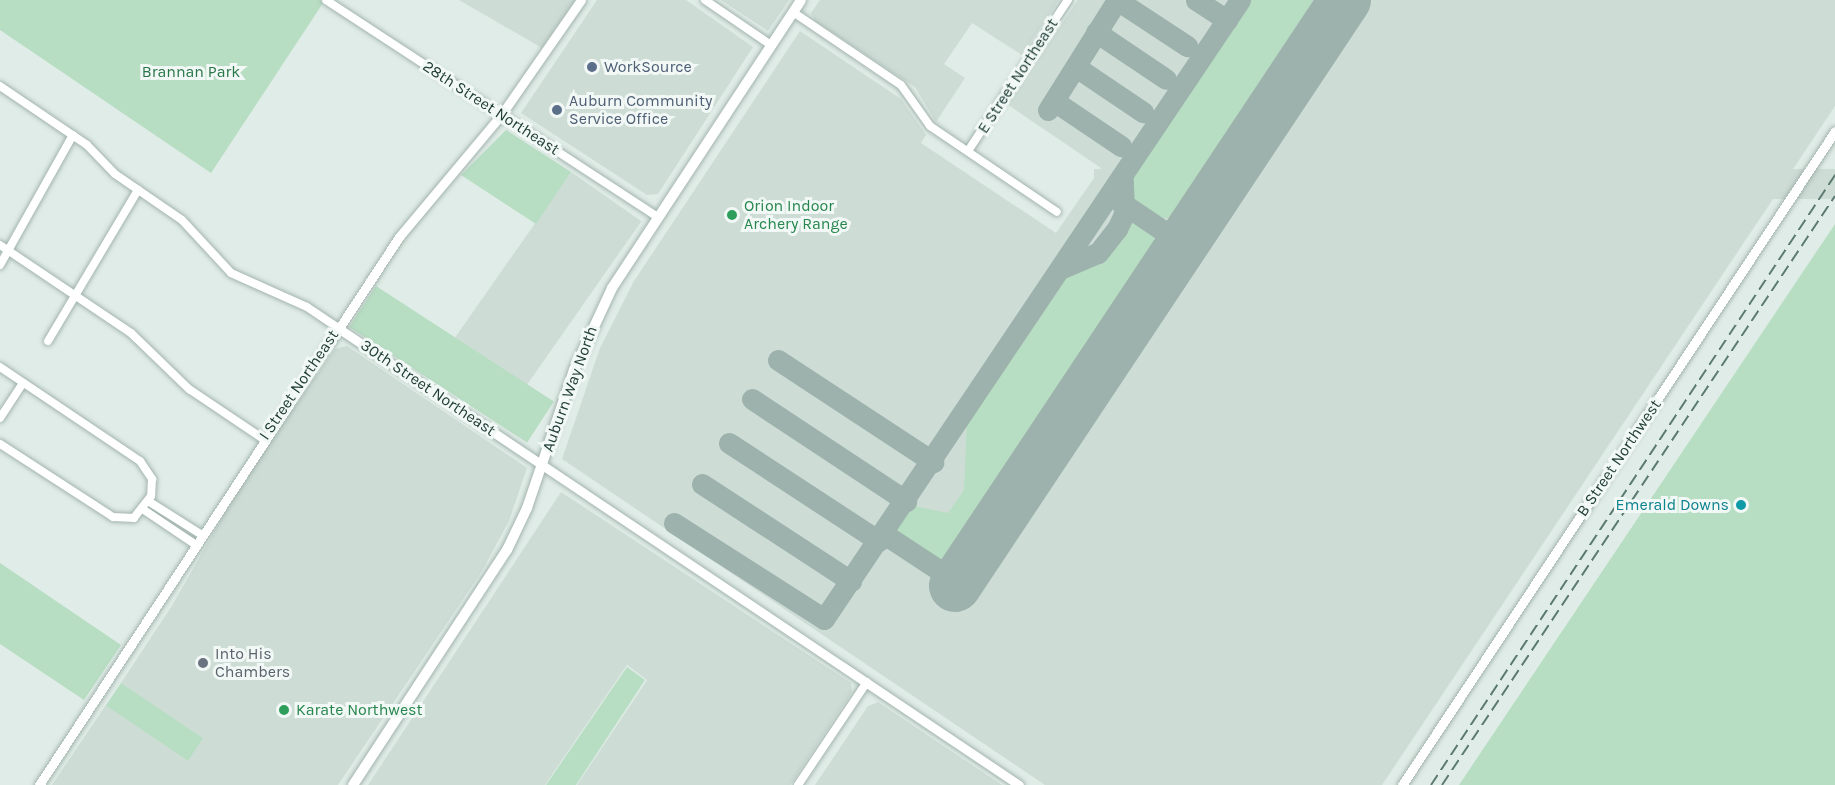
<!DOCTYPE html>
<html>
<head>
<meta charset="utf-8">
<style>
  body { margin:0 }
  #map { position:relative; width:1835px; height:785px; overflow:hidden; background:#e0ece7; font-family:Karla,sans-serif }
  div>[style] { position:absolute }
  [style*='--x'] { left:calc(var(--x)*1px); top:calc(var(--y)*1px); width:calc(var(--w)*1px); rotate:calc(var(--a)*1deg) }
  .built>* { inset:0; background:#cedcd6; transform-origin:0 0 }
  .green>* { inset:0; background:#b7dec3; transform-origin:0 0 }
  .taxiway>* { height:21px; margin:-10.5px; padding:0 10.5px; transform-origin:10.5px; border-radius:10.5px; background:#9db2ac }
  .runway>* { height:52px; margin:-26px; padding:0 26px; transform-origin:26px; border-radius:26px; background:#9db2ac }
  .roads { filter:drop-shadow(0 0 2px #a3b4ae) drop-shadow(0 0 2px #a3b4ae) }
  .minor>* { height:8px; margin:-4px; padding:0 4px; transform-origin:4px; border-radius:4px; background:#fff }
  .tertiary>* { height:9px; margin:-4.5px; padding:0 4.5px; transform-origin:4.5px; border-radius:4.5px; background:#fff }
  .secondary>* { height:10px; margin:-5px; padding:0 5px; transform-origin:5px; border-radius:5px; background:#fff }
  .rail>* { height:2px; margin-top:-1px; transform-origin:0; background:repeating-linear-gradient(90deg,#5a7971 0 12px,transparent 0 18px) }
  .dots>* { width:16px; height:16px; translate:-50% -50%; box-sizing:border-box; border:3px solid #f1f8f5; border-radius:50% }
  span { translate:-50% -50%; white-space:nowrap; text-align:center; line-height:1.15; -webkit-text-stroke:6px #f1f8f5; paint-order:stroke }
  .service-label { font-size:16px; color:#4e5e75 }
  .left { translate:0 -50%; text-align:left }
  .park-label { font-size:16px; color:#287648 }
  .street-label { font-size:16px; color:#203d36 }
  .leisure-label { font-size:16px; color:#27864d }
  .culture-label { font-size:16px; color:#0d838f }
  .right { translate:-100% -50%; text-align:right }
  .worship-label { font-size:16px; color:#5b616d }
</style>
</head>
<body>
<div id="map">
  <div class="built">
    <div style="clip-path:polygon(459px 0,575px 0,542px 48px)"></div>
    <div style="clip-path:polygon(597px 0,686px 0,753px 47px,658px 194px,647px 195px,521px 113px)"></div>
    <div style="clip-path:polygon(721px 0,789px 0,768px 31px)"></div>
    <div style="clip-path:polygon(820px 0,1059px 0,1022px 55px,972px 23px,944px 64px,965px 78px,936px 122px,915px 87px,815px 21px,811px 13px)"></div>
    <div style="clip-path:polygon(1078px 0,1835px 0,1835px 106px,1382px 785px,1045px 785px,562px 459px,600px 348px,634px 281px,800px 31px,901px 99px,926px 135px,921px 143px,1056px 233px,1101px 168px,1007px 104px)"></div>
    <div style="left:1835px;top:169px;width:30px;height:741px;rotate:90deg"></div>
    <div style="left:571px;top:172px;width:86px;height:202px;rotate:35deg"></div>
    <div style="clip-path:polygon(347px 346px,527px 468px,509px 521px,482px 571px,338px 785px,52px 785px,106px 705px,188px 760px,202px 739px,121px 683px,173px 604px,239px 488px,335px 349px)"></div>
    <div style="clip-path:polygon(561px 492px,851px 683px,852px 692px,790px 785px,577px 785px,647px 680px,627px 665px,545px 785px,368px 785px)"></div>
    <div style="clip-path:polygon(878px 702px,942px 745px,1002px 785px,815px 785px,868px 706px)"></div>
  </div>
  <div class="green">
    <div style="clip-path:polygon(0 0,325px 0,211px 173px,0 30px)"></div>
    <div style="clip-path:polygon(1247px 0,1326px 0,1187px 209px,1173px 219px,1159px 217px,1134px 201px,1127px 183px)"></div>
    <div style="clip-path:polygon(506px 130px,571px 172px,536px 224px,461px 175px)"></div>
    <div style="clip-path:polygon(1129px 220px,1154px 237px,1154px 257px,947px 569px,939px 566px,898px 537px,892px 530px,895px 523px,910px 505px,948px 513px,964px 490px,967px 421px,1065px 272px,1104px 256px)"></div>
    <div style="clip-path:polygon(1835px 224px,1835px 785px,1459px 785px)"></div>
    <div style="left:376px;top:286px;width:212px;height:49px;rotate:33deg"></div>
    <div style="clip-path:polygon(0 563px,121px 645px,84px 700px,0 644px)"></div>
    <div style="clip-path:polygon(627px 667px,645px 680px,576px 785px,546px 785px)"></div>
    <div style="left:121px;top:683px;width:99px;height:27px;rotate:34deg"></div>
  </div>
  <div class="taxiway">
    <div style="--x:1196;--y:0;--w:37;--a:33"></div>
    <div style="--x:1096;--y:32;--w:84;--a:33.9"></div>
    <div style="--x:1076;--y:67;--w:81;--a:33.9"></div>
    <div style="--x:1054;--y:101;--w:81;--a:33.9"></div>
    <div style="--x:1048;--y:110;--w:130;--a:-57.9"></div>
    <div style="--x:1117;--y:0;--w:84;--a:33.3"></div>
    <div style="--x:1116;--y:199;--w:81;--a:33.9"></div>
    <div style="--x:1062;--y:268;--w:39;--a:-23"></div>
    <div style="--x:1098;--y:253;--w:31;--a:-52"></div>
    <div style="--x:1117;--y:229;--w:17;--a:-65"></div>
    <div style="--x:1124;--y:214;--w:38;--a:-92"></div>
    <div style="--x:778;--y:360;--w:186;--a:33.3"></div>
    <div style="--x:752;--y:399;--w:185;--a:33.5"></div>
    <div style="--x:729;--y:443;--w:179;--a:33.2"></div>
    <div style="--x:702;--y:484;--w:178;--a:33.1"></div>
    <div style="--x:674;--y:523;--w:178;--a:32.6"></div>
    <div style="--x:824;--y:619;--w:746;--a:-56.1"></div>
    <div style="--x:884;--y:534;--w:87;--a:33.3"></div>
  </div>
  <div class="runway">
    <div style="--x:955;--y:586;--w:704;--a:-56.36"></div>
  </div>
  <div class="roads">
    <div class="minor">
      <div style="--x:326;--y:0;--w:394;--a:33.2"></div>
      <div style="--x:705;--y:0;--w:80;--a:34.3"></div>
      <div style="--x:793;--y:12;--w:130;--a:34.1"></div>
      <div style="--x:901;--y:85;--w:50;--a:54.7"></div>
      <div style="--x:930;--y:126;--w:153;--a:34.1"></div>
      <div style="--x:0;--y:86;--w:105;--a:34.1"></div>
      <div style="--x:87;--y:145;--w:40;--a:46"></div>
      <div style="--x:115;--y:174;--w:81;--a:34.5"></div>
      <div style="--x:182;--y:220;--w:72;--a:47.2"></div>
      <div style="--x:231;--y:273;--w:83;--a:24.1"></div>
      <div style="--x:307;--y:307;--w:37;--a:34"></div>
      <div style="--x:968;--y:151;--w:181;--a:-56.5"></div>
      <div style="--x:0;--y:245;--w:158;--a:33.9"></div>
      <div style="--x:131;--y:333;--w:81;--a:44"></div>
      <div style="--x:189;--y:389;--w:88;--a:33.9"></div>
      <div style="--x:0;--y:265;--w:149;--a:-60.7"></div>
      <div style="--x:48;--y:341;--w:176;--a:-59.2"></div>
      <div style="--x:0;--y:367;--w:169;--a:33.9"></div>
      <div style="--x:140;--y:461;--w:22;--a:56"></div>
      <div style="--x:152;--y:479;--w:17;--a:93"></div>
      <div style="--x:151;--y:496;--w:28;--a:128"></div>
      <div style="--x:134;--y:518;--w:21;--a:-177"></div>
      <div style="--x:113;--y:517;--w:135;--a:-147.1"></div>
      <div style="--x:0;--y:418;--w:42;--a:-56.7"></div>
      <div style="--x:148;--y:501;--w:64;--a:32.2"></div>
      <div style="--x:144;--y:510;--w:63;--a:33.9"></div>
      <div style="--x:798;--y:785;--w:124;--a:-56.2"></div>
    </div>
    <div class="tertiary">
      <div style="--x:338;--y:328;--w:820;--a:33.86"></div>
      <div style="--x:39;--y:785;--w:656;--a:-56.7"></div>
      <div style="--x:399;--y:237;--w:159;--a:-50.1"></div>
      <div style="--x:501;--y:115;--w:140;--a:-55.2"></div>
      <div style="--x:1402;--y:785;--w:784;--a:-56.49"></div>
    </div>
    <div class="secondary">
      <div style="--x:353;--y:785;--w:281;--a:-56.8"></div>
      <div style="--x:507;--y:550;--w:47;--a:-64.5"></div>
      <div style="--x:527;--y:508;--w:146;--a:-71.2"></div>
      <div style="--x:574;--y:370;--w:90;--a:-65.1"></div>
      <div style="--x:612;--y:288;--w:344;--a:-56.7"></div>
    </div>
  </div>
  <div class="rail">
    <div style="--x:1431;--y:785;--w:732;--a:-56.48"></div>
    <div style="--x:1442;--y:785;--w:708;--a:-56.29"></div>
  </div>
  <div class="dots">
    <div style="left:592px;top:67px;background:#5c6f8a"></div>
    <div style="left:557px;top:110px;background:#5c6f8a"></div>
    <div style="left:732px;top:215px;background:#2e9e5b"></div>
    <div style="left:1741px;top:505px;background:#0f9aa8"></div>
    <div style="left:203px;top:663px;background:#6b7280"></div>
    <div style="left:284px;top:710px;background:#2e9e5b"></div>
  </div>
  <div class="service-label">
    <span class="left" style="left:604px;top:67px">WorkSource</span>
    <span class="left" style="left:569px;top:110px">Auburn Community<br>Service Office</span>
  </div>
  <div class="park-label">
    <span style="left:191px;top:72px">Brannan Park</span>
  </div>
  <div class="street-label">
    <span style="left:1018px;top:76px;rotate:-57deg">E Street Northeast</span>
    <span style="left:491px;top:108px;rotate:33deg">28th Street Northeast</span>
    <span style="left:299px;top:385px;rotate:-56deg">I Street Northeast</span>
    <span style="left:428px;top:388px;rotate:34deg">30th Street Northeast</span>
    <span style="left:570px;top:389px;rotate:-70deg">Auburn Way North</span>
    <span style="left:1619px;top:458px;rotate:-56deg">B Street Northwest</span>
  </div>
  <div class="leisure-label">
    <span class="left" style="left:744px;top:215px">Orion Indoor<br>Archery Range</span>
    <span class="left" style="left:296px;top:710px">Karate Northwest</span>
  </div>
  <div class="culture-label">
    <span class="right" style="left:1729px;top:505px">Emerald Downs</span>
  </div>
  <div class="worship-label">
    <span class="left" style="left:215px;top:663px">Into His<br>Chambers</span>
  </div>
</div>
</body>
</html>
